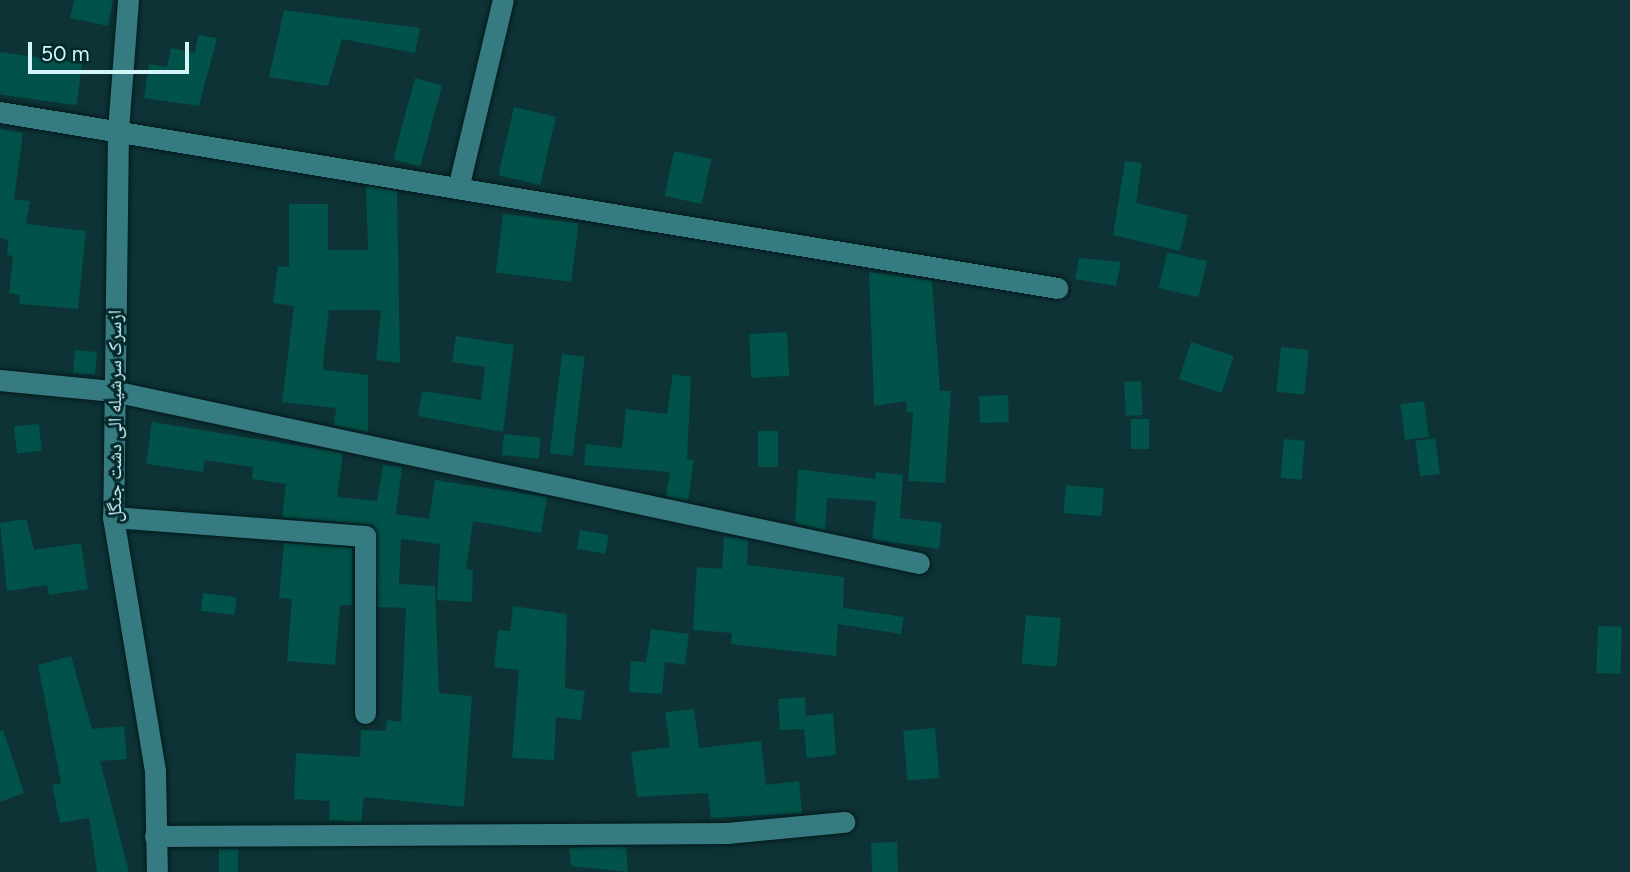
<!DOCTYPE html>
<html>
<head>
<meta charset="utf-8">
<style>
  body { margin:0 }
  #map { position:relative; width:1630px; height:872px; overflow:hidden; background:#0d3336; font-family:Figtree,"Noto Naskh Arabic",sans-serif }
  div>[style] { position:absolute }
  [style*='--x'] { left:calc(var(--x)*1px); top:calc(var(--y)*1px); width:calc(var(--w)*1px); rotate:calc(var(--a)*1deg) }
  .building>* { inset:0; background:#015249; transform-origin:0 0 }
  .roads { filter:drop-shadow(0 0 2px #04191a) drop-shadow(0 0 2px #04191a) }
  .minor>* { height:21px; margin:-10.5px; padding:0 10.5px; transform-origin:10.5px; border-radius:10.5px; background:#367b81 }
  span { translate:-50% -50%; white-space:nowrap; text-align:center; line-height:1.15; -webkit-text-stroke:6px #02292c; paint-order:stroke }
  .street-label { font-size:19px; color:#d5f6f9 }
  .scale { position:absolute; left:28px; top:42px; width:161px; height:32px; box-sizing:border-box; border:4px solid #d5f6f9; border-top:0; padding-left:9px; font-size:21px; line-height:24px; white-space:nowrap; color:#d5f6f9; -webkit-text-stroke:5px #02292c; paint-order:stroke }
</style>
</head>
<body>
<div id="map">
  <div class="building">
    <div style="clip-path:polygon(74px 0,113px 0,108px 26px,70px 18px)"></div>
    <div style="clip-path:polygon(284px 10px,420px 28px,415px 53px,342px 39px,328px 86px,269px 77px)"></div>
    <div style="clip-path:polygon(198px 35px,217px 38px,199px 106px,144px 98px,149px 64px,167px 67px,171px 48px,195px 53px)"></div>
    <div style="left:0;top:52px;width:83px;height:42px;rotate:8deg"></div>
    <div style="left:415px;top:78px;width:28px;height:84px;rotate:15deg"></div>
    <div style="left:514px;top:107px;width:43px;height:70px;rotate:13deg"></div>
    <div style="clip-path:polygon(0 129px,23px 133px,14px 199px,30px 201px,26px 224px,86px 231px,78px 309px,19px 304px,20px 295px,9px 293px,13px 256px,7px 255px,8px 240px,0 238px)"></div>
    <div style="left:674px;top:151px;width:38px;height:46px;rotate:12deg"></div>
    <div style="clip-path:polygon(1125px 161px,1142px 163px,1136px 203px,1188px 215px,1180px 251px,1113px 235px)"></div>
    <div style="clip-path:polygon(366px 186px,397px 191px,400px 363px,376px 360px,381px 310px,329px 310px,323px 364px,324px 370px,368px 375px,368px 432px,334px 425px,336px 408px,282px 402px,294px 306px,273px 303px,278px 266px,289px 267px,289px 204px,328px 204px,328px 250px,368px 250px)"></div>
    <div style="left:503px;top:214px;width:76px;height:59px;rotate:7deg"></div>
    <div style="left:1167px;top:252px;width:41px;height:37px;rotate:13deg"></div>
    <div style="clip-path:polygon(1079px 258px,1121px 262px,1116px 286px,1075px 279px)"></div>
    <div style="clip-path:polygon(869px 272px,932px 281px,940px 391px,951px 391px,945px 483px,908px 481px,913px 412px,907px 413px,906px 401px,874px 406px)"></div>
    <div style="left:787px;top:332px;width:44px;height:38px;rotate:87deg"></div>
    <div style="clip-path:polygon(456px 336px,514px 345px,503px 432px,418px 416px,422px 391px,481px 400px,485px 367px,452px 362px)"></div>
    <div style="left:1191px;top:342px;width:45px;height:39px;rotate:18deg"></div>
    <div style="left:1281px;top:347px;width:28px;height:45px;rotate:6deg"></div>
    <div style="left:75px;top:350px;width:22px;height:23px;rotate:5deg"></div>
    <div style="left:562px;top:354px;width:23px;height:100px;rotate:7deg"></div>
    <div style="clip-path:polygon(673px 374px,691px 377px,687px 459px,694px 460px,688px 500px,666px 496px,670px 472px,584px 465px,586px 444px,622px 448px,626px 409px,667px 414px)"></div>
    <div style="left:1141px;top:381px;width:34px;height:17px;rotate:87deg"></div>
    <div style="left:1008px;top:395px;width:27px;height:29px;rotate:88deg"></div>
    <div style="left:1424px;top:401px;width:36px;height:24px;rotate:82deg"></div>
    <div style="left:1131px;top:419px;width:18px;height:30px"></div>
    <div style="clip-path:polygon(152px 422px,343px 453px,337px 497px,377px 501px,383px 465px,402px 467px,396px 514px,429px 519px,435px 480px,547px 497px,541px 533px,473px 521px,466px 569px,473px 570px,472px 602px,437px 600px,440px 544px,401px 539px,399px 584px,435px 586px,439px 693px,472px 696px,464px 807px,364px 797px,361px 822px,329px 820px,330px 801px,294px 799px,296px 753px,360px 757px,361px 730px,386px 731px,387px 720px,401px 722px,406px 608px,378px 607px,373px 525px,282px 517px,286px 484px,252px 479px,253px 467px,205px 460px,203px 472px,146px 464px)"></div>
    <div style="left:39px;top:424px;width:27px;height:25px;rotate:84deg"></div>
    <div style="left:758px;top:431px;width:20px;height:36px"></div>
    <div style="left:504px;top:434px;width:37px;height:21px;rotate:6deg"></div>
    <div style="left:1435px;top:438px;width:36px;height:20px;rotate:82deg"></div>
    <div style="left:1284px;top:439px;width:21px;height:39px;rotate:5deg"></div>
    <div style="clip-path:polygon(798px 469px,875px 479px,876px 472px,903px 475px,900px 518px,942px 523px,939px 549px,872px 539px,876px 501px,827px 498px,825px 530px,795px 523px)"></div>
    <div style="left:1066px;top:485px;width:38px;height:28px;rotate:5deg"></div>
    <div style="clip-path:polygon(26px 519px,34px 550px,81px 543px,88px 589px,49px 595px,47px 585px,7px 591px,0 523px)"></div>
    <div style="left:580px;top:530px;width:29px;height:19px;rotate:10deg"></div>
    <div style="clip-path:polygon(724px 536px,748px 540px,747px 565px,844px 577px,843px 608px,904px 617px,901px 634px,838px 624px,836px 656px,731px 644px,732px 633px,693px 630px,697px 567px,722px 569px)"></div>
    <div style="clip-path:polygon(284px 543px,352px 548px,352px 605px,340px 605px,335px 665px,287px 661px,292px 599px,279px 598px)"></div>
    <div style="left:203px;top:593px;width:34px;height:18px;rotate:7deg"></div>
    <div style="clip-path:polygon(513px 606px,567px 614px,565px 688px,585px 691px,581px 720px,556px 717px,554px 760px,512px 758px,519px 670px,494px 667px,498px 630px,510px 631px)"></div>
    <div style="left:1026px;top:615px;width:35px;height:49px;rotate:5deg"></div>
    <div style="left:1598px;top:626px;width:24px;height:47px;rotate:2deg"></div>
    <div style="clip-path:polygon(651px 629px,689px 634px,685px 665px,665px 662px,662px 694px,629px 692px,631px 661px,646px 662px)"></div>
    <div style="clip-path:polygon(71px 656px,92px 729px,124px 726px,127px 759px,100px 761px,129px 872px,97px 872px,89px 818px,60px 823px,52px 785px,61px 783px,38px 665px)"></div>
    <div style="clip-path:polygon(805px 697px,806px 716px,833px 713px,836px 755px,807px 758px,804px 729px,780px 730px,778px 699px)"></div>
    <div style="clip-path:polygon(694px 709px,699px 748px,761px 741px,766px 785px,799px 781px,802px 813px,711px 818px,708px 793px,637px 797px,631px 752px,670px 747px,665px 712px)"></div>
    <div style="left:935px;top:728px;width:50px;height:32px;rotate:85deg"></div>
    <div style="clip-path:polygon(3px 730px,24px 793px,0 802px,0 731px)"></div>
    <div style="left:897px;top:842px;width:30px;height:26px;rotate:88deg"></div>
    <div style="clip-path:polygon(592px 847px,626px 847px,628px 872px,571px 866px,569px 848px)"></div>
    <div style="left:219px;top:849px;width:19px;height:23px"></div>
  </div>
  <div class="roads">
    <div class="minor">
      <div style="--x:128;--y:0;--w:130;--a:94.4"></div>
      <div style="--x:118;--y:130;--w:387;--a:90.7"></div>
      <div style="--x:113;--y:517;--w:258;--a:80.6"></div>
      <div style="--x:155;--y:772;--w:100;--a:88.9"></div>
      <div style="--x:0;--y:112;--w:1072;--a:9.45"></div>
      <div style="--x:459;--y:184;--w:189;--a:-76.6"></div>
      <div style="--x:0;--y:380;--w:114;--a:5.6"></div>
      <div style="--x:113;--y:391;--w:824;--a:12.05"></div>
      <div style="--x:113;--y:517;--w:253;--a:4.3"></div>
      <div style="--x:365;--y:536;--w:177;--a:90"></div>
      <div style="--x:155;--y:836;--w:572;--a:-0.3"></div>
      <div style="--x:727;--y:833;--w:118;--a:-5.4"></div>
    </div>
  </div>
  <div class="street-label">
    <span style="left:115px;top:416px;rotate:-90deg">ازسرک سرشیله الی دشت جنگل</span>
  </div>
  <div class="scale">50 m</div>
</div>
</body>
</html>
